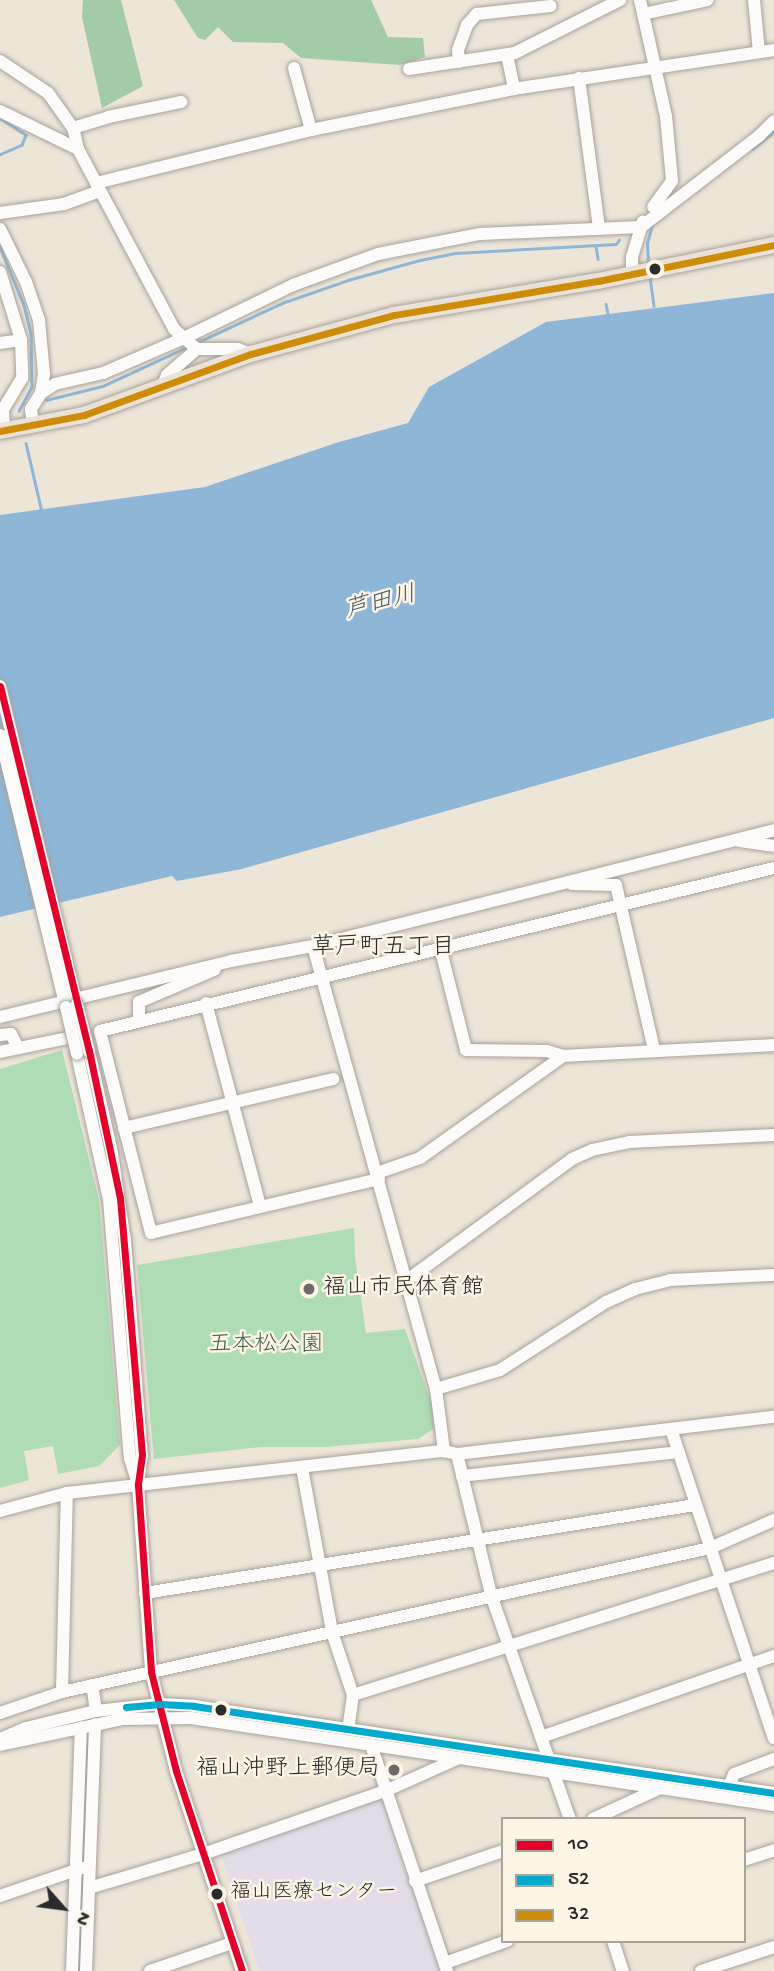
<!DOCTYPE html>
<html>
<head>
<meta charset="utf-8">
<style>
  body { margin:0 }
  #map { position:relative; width:774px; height:1971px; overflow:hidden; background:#ede5d8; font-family:"Gochi Hand","Klee One",sans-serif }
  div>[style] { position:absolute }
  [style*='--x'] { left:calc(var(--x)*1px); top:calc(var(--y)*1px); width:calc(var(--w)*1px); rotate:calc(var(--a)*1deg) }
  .built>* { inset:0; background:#e3dde9 }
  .green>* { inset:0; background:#afdcb5 }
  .forest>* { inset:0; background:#a3cba8 }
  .water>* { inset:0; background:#8eb6d7 }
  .stream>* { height:2.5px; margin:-1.25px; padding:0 1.25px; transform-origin:1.25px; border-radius:1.25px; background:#8eb6d7 }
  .canal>* { height:10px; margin:-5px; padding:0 5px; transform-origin:5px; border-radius:5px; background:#8eb6d7 }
  .roads { filter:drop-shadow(0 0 2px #a7a29b) drop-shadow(0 0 2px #a7a29b) }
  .minor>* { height:12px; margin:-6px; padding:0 6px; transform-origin:6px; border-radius:6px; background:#fcfbf9 }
  .major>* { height:16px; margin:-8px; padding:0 8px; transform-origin:8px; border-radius:8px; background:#ebe2d7 }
  .bridges { filter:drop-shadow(0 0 2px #a7a29b) drop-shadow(0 0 2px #a7a29b) }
  .minor-bridge>* { height:12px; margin:-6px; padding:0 6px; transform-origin:6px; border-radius:6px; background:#fcfbf9 }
  .bus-1>* { height:7px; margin:-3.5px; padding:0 3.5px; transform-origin:3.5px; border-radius:3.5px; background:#e4002b }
  .bus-2>* { height:7px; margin:-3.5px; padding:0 3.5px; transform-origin:3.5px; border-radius:3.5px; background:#00a9ce }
  .bus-3>* { height:7px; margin:-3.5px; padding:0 3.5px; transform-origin:3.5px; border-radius:3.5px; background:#ce8d09 }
  .dots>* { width:19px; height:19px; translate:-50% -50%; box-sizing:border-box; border:4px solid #fcf5e5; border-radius:50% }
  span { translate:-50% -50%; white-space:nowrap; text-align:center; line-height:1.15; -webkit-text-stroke:5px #fcf5e5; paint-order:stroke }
  .bus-label { font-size:21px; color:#2b2b2b }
  .left { translate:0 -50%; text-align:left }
  .poi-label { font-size:23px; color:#2b2b2b }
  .right { translate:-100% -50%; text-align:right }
  .park-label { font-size:23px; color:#445e4c }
  .water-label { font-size:24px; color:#425b6f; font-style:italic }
  .neighbourhood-label { font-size:24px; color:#2b2b2b }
  .legend { position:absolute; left:501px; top:1817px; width:245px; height:126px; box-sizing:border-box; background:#fcf5e5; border:2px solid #a8a49b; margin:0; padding:9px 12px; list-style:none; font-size:21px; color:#2b2b2b }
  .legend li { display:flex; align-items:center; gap:14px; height:35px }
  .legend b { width:35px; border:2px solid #a8a49b }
  .north { position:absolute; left:28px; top:1873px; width:70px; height:70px; -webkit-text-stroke:5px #fcf5e5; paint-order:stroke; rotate:118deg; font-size:19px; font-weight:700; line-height:28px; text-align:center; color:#2b2b2b }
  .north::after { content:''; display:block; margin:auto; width:24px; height:32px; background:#2b2b2b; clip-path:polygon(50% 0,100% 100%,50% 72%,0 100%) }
</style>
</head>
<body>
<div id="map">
  <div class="built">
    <div style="clip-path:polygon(379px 1797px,382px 1798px,409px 1885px,414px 1884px,443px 1971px,259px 1971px,220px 1851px)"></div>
  </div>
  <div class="green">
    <div style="clip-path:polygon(62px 1050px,99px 1200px,120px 1445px,99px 1466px,58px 1474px,53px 1446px,24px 1451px,29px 1480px,0 1488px,0 1069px)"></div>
    <div style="clip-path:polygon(354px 1228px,355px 1257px,366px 1333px,405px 1329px,436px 1416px,437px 1423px,433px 1429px,418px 1439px,325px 1447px,260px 1447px,154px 1459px,137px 1265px)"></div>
  </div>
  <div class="forest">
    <div style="clip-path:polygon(83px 0,121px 0,143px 86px,102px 108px,82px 17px)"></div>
    <div style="clip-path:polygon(174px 0,371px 0,388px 37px,423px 38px,425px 57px,400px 65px,301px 58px,283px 43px,233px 42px,218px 27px,205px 40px,198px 38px)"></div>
  </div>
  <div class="water">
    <div style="clip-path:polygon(774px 293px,774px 718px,242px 869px,177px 881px,172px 876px,0 917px,0 515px,205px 487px,339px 442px,408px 423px,429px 387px,546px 322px)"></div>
  </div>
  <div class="stream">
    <div style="--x:0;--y:118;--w:31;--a:33"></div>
    <div style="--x:26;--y:135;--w:11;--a:112"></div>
    <div style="--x:22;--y:145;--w:24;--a:156"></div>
    <div style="--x:752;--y:149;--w:28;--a:-38"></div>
    <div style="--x:596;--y:246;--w:13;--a:81"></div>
    <div style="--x:0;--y:247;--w:63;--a:67.5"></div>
    <div style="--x:24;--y:305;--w:29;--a:76"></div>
    <div style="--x:31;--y:333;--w:54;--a:88.9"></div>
    <div style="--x:32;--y:387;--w:27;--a:118"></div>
    <div style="--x:648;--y:263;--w:20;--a:-93"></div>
    <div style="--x:647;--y:243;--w:18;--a:-74"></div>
    <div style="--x:650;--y:277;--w:29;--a:82"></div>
    <div style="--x:606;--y:304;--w:14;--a:78"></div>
    <div style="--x:196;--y:343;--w:95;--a:-24.9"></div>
    <div style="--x:282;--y:303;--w:70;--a:-19.2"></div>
    <div style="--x:348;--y:280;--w:75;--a:-15.5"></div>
    <div style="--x:420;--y:260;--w:37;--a:-11"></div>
    <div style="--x:456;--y:253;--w:160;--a:-3.2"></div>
    <div style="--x:616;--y:244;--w:5;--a:-53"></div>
    <div style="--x:46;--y:400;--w:59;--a:-13.8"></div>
    <div style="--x:103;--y:386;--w:93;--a:-24.9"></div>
    <div style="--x:26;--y:443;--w:71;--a:76.9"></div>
  </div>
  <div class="canal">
    <div style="--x:79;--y:1971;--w:169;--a:-87.6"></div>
  </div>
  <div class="roads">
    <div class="minor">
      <div style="--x:640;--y:0;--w:119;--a:77.4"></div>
      <div style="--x:666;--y:116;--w:65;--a:84.7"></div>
      <div style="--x:672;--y:181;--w:32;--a:126"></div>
      <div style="--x:754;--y:0;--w:52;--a:84.5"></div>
      <div style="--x:643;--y:14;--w:66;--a:-12.2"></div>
      <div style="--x:507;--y:55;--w:35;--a:78"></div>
      <div style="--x:0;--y:61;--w:58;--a:33.7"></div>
      <div style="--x:48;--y:93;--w:43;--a:54.5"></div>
      <div style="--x:459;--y:62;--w:12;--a:-95"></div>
      <div style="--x:458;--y:50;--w:27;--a:-70"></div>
      <div style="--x:467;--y:25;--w:15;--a:-48"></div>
      <div style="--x:477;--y:14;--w:74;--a:-6.2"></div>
      <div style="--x:294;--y:68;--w:64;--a:74.7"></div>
      <div style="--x:311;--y:130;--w:213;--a:-11.4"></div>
      <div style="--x:520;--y:88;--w:257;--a:-8.5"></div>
      <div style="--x:409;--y:69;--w:107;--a:-8.6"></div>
      <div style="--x:515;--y:53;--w:118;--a:-26.8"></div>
      <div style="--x:579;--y:78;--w:150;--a:82.4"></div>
      <div style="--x:0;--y:111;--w:87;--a:26"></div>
      <div style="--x:78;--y:149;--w:204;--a:61.9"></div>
      <div style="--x:174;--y:329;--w:13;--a:42"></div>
      <div style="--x:184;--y:338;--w:88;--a:156.6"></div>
      <div style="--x:103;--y:373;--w:49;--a:167.1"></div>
      <div style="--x:55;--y:384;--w:17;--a:147"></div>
      <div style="--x:41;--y:393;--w:19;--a:122"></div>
      <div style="--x:31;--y:409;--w:16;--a:83"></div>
      <div style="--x:78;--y:149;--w:22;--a:-103"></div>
      <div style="--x:73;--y:128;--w:37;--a:-17"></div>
      <div style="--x:108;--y:117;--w:75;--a:-11.6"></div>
      <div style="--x:96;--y:183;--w:221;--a:-13.8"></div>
      <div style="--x:0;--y:213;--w:65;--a:-8"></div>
      <div style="--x:64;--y:204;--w:38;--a:-20"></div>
      <div style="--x:0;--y:229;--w:59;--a:63.9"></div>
      <div style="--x:26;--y:282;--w:40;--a:71.1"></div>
      <div style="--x:39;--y:320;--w:54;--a:84.7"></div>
      <div style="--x:44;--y:374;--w:19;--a:99"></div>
      <div style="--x:0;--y:272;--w:71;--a:72.8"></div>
      <div style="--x:21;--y:340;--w:38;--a:88"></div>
      <div style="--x:22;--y:378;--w:37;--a:121"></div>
      <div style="--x:3;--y:410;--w:20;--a:87"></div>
      <div style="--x:632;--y:275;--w:18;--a:-90"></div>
      <div style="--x:632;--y:257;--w:37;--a:-73"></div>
      <div style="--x:0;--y:343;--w:21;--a:-8"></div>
      <div style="--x:197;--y:349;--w:41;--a:0"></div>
      <div style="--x:238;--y:349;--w:14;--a:21"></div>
      <div style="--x:162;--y:387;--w:13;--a:-67"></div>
      <div style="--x:167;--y:375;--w:40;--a:-41"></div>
      <div style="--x:197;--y:349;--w:17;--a:-140"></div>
      <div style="--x:184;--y:338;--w:121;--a:-25.9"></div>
      <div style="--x:293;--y:285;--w:90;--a:-20"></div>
      <div style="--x:378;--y:254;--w:104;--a:-11.1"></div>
      <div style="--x:480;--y:234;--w:161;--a:-2.5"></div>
      <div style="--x:641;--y:227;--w:149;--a:-37.6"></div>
      <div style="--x:759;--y:136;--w:21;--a:-45"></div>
      <div style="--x:0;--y:686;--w:327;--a:76.4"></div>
      <div style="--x:0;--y:735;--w:280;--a:76.4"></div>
      <div style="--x:739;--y:841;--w:35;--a:8"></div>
      <div style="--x:572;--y:884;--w:44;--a:1.3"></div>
      <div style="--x:616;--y:885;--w:169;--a:77"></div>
      <div style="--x:313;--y:946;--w:460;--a:74.5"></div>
      <div style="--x:436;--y:1389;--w:63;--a:82.6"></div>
      <div style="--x:440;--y:947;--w:106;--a:75.8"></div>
      <div style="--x:466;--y:1050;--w:81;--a:0.7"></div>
      <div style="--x:547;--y:1051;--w:17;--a:17"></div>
      <div style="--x:206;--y:1003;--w:210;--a:75.1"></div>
      <div style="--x:0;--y:1017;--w:238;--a:-13.6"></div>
      <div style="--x:231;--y:961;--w:83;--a:-10.4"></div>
      <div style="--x:313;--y:946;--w:475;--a:-14.1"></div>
      <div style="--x:139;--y:1021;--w:19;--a:-90"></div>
      <div style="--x:139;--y:1002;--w:82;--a:-23.1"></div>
      <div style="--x:0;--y:1035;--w:11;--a:-5"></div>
      <div style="--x:11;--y:1034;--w:16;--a:63"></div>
      <div style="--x:89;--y:1051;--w:105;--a:77.3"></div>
      <div style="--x:112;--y:1153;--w:89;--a:81.6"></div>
      <div style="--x:125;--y:1241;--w:215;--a:85.5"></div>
      <div style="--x:142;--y:1455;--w:30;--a:98"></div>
      <div style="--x:138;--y:1485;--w:187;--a:86"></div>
      <div style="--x:151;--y:1672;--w:102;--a:75.8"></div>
      <div style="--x:176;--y:1771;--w:211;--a:71.7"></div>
      <div style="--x:0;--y:1052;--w:85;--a:-11.6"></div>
      <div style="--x:77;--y:1054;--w:148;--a:77.6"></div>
      <div style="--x:109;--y:1199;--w:260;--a:85.4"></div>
      <div style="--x:130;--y:1458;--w:24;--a:73"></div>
      <div style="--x:124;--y:1128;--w:215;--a:-13.2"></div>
      <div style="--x:377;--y:1173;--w:46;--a:-19.2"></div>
      <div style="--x:420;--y:1158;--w:176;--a:-35.5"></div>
      <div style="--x:563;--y:1056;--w:211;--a:-3"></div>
      <div style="--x:379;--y:1179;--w:234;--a:166.7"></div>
      <div style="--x:151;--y:1233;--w:208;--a:-104.2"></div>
      <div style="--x:100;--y:1031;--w:693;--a:-13.6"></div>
      <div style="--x:406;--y:1281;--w:206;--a:-36.3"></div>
      <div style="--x:572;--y:1159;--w:22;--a:-24"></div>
      <div style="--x:592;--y:1150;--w:39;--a:-12"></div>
      <div style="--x:630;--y:1142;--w:144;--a:-2.8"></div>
      <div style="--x:436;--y:1389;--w:67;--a:-16.5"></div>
      <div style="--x:500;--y:1370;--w:126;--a:-32.7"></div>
      <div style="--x:606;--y:1302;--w:32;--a:-24"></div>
      <div style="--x:635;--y:1289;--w:36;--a:-14"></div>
      <div style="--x:670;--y:1280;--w:104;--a:-2.8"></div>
      <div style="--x:671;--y:1429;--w:326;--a:71.6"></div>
      <div style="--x:457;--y:1454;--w:145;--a:76.4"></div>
      <div style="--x:491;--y:1595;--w:238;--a:70.6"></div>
      <div style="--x:302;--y:1468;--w:167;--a:79.6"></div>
      <div style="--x:332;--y:1632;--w:66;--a:71.6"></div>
      <div style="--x:353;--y:1695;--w:34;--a:98"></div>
      <div style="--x:462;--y:1476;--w:217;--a:-6.3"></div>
      <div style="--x:0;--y:1511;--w:69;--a:-15"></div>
      <div style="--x:67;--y:1493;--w:379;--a:-6.4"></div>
      <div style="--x:444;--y:1451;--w:13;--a:13"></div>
      <div style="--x:457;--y:1454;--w:319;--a:-6.7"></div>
      <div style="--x:145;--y:1593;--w:557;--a:-9.09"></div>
      <div style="--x:92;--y:1685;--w:26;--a:81"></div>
      <div style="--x:62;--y:1692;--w:199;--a:-88.6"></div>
      <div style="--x:353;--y:1695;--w:441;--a:-17.4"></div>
      <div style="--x:0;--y:1713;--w:65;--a:-18.7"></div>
      <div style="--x:62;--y:1692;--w:664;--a:-12.53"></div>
      <div style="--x:710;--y:1548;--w:70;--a:-23.6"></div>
      <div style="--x:541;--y:1737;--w:247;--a:-19.2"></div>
      <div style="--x:0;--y:1739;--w:28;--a:-23"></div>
      <div style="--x:26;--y:1728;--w:72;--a:-13.7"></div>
      <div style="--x:96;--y:1711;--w:64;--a:-6.2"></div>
      <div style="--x:160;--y:1704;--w:34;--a:3"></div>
      <div style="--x:194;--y:1706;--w:586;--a:8.53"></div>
      <div style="--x:0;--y:1745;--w:125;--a:-12"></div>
      <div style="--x:122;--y:1719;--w:69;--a:-0.8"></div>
      <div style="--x:191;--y:1718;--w:589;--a:8.49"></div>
      <div style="--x:371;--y:1745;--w:238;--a:71.4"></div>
      <div style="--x:729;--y:1786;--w:13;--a:-67"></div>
      <div style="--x:734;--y:1774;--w:43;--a:-20.6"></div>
      <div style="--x:593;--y:1819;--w:74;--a:-24.8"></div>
      <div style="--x:744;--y:1860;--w:32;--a:-18"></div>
      <div style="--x:415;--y:1881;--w:93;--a:-18.8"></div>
      <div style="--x:89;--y:1888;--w:119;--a:-16.6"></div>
      <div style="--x:203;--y:1854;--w:193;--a:-19.1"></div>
      <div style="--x:385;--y:1791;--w:81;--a:-24"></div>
      <div style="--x:0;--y:1896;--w:87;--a:-18.9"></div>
      <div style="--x:613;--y:1941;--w:32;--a:72"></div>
      <div style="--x:445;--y:1963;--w:66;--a:-19.5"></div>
      <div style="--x:72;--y:1971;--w:244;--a:-87.9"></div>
      <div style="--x:86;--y:1971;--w:247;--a:-87.9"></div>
      <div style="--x:150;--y:1971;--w:87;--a:-18.9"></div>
      <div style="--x:701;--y:1971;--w:77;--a:-18.2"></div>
    </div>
    <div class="major">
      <div style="--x:0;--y:431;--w:86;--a:-10.8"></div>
      <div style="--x:84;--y:415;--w:178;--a:-20.1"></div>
      <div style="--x:251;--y:354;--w:148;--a:-15.3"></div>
      <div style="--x:394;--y:315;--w:207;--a:-9.5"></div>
      <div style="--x:598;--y:281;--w:180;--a:-11.6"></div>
    </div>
  </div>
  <div class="bridges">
    <div class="minor-bridge">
      <div style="--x:77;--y:1004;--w:49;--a:75.7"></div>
      <div style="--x:66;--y:1007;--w:48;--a:76.8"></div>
    </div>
  </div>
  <div class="bus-1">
    <div style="--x:0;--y:686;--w:376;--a:76.3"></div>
    <div style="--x:89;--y:1051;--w:150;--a:78.1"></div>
    <div style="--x:120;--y:1198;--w:258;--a:85.1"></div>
    <div style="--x:142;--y:1455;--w:30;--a:98"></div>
    <div style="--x:138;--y:1485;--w:187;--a:86"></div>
    <div style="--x:151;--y:1672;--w:102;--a:75.8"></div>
    <div style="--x:176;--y:1771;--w:211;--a:71.7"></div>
  </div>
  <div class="bus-2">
    <div style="--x:126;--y:1707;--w:34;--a:-5"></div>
    <div style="--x:160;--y:1704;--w:34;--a:3"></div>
    <div style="--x:194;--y:1706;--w:586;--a:8.53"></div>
  </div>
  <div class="bus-3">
    <div style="--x:0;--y:431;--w:86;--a:-10.8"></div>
    <div style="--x:84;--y:415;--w:178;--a:-20.1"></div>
    <div style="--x:251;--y:354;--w:148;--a:-15.3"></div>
    <div style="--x:394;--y:315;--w:207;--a:-9.5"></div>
    <div style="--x:598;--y:281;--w:180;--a:-11.6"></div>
  </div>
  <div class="dots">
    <div style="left:655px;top:269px;background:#2b2b2b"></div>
    <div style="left:309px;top:1289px;background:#6f6c68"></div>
    <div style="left:221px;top:1710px;background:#2b2b2b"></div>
    <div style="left:394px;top:1770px;background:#6f6c68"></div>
    <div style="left:217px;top:1894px;background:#2b2b2b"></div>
  </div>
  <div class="bus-label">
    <span class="left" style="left:230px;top:1894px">福山医療センター</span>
  </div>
  <div class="poi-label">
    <span class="left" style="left:323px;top:1289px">福山市民体育館</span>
    <span class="right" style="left:380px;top:1770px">福山沖野上郵便局</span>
  </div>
  <div class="park-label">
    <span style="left:266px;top:1346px">五本松公園</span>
  </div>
  <div class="water-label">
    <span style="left:381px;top:604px;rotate:-14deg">芦田川</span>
  </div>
  <div class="neighbourhood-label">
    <span style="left:383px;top:949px">草戸町五丁目</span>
  </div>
  <ul class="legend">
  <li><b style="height:9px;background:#e4002b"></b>10</li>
  <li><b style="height:9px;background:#00a9ce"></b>52</li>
  <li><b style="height:9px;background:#ce8d09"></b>32</li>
  </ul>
  <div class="north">N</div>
</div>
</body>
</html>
